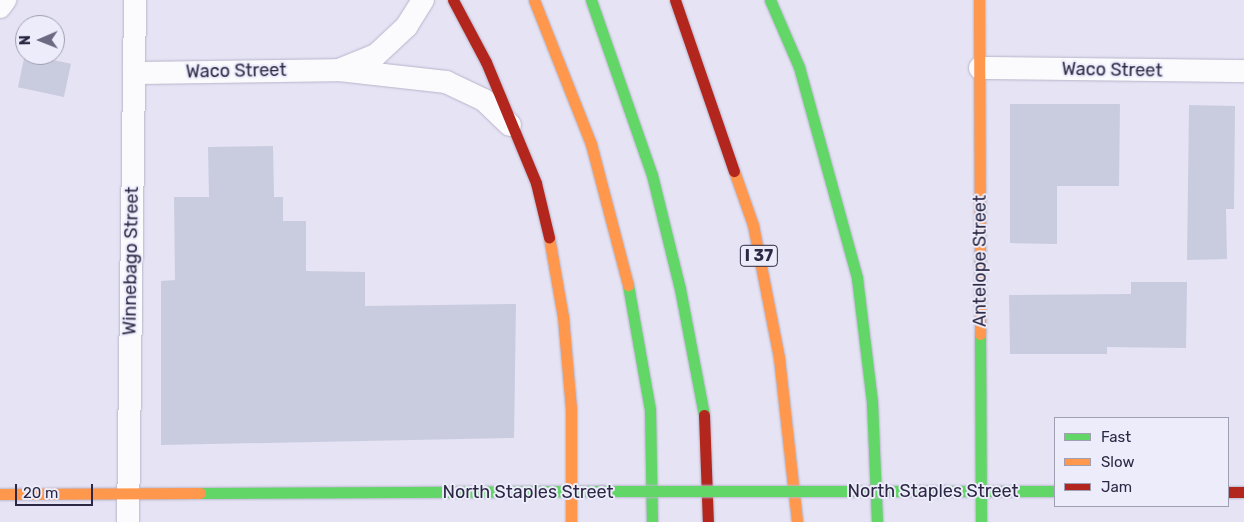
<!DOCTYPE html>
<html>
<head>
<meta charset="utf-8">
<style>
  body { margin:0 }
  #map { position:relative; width:1244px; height:522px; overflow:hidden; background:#e5e3f4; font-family:Rubik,sans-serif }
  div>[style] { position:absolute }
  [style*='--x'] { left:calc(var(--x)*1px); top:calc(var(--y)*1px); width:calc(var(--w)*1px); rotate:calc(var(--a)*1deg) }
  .building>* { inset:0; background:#c9ccdf; transform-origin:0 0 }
  .roads { filter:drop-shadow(0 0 1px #b7b5ca) drop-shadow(0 0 1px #b7b5ca) }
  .street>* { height:22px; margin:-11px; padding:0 11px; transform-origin:11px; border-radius:11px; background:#fbfbfd }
  .fast>* { height:11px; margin:-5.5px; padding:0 5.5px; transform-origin:5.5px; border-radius:5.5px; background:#63d668 }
  .slow>* { height:11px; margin:-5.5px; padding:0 5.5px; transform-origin:5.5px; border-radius:5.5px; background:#ff974d }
  .jam>* { height:11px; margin:-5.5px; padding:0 5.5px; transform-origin:5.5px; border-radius:5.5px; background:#b3261e }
  .bridges { filter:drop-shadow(0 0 1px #b7b5ca) drop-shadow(0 0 1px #b7b5ca) }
  .fast-bridge>* { height:11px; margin:-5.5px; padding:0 5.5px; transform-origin:5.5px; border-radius:5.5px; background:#63d668 }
  span { translate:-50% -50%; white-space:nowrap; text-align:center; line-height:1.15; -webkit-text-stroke:4px #edecfb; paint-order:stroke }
  .shield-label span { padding:1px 4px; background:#edecfb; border:1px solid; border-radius:4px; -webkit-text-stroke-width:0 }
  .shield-label { font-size:16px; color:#2c2844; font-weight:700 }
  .street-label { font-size:18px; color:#2c2844 }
  .legend { position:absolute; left:1054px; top:417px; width:175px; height:90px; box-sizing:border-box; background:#edecfb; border:1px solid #a09eb2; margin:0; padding:6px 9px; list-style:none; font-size:15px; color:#2c2844 }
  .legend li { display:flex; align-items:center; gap:10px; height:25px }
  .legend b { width:25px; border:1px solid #a09eb2 }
  .north { position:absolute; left:15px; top:15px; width:50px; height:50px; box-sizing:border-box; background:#edecfb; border:1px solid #a09eb2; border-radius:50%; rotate:269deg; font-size:14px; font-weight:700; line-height:20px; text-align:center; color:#2c2844 }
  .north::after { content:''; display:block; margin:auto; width:18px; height:22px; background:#6d6982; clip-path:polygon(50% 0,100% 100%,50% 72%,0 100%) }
  .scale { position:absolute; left:15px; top:484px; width:78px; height:22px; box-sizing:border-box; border:2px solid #2c2844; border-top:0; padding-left:6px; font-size:15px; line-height:18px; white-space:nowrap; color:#2c2844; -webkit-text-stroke:4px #edecfb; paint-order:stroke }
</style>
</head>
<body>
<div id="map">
  <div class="building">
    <div style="left:25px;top:54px;width:47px;height:34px;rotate:12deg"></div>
    <div style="clip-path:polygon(1010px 104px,1120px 104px,1119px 186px,1057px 186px,1057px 244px,1010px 243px)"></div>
    <div style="clip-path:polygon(1189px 105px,1235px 106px,1234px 209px,1226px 209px,1227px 259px,1187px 260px)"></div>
    <div style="clip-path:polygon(273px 146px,274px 197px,283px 197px,283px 221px,306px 221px,306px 271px,365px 272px,365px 306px,516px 304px,514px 438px,161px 445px,161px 281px,175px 280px,174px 197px,209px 197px,208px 147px)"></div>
    <div style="clip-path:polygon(1131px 282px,1187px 282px,1186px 348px,1107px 347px,1107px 354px,1010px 354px,1009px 295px,1131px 294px)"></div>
  </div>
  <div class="roads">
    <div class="street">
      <div style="--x:423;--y:0;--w:31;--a:122"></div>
      <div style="--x:407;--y:26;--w:42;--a:136.9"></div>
      <div style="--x:376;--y:55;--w:40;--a:158"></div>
      <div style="--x:339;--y:70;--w:108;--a:6.4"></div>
      <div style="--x:446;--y:82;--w:42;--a:25.3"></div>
      <div style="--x:484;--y:100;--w:36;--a:44"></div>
      <div style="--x:0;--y:7;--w:9;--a:-54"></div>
      <div style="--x:980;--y:68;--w:264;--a:0.7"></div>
      <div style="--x:134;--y:73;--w:205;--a:-0.8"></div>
      <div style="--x:128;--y:522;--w:522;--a:-89.23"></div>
    </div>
    <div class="fast">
      <div style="--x:591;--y:0;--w:185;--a:70.8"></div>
      <div style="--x:652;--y:175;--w:117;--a:76.2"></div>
      <div style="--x:680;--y:289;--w:128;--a:79.2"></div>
      <div style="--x:770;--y:0;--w:73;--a:66.6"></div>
      <div style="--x:799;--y:67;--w:219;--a:74.6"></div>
      <div style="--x:857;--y:278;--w:125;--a:83.1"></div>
      <div style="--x:872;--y:402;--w:120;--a:87.6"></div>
      <div style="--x:628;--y:285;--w:127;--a:80"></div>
      <div style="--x:650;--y:410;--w:112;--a:89"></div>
      <div style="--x:980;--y:334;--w:188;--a:89.7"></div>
      <div style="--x:944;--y:491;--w:111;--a:0"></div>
      <div style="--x:200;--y:493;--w:401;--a:-0.3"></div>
    </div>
    <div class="slow">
      <div style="--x:534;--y:0;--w:155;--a:68.4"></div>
      <div style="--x:591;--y:144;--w:146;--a:75.3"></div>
      <div style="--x:979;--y:0;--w:334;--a:89.8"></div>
      <div style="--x:734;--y:171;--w:57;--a:70.6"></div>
      <div style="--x:753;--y:225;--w:136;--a:78.9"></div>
      <div style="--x:779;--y:358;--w:165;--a:83.7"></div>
      <div style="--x:549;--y:237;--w:81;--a:80.1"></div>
      <div style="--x:563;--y:317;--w:91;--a:85"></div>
      <div style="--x:571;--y:408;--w:114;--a:90"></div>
      <div style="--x:0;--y:494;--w:200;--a:-0.3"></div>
    </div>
    <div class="jam">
      <div style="--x:453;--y:0;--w:70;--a:62"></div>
      <div style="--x:486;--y:62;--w:131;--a:67.5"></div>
      <div style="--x:536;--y:183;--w:56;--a:76.5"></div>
      <div style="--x:675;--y:0;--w:181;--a:71"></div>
      <div style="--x:704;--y:415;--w:107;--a:87.9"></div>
      <div style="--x:1228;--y:492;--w:16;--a:0"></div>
    </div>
  </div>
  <div class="bridges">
    <div class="fast-bridge">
      <div style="--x:601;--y:491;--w:343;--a:0"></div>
    </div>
  </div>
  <div class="shield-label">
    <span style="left:759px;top:256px">I 37</span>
  </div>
  <div class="street-label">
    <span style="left:1112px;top:70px;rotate:1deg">Waco Street</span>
    <span style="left:236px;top:71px;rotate:-1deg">Waco Street</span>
    <span style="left:131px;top:261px;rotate:-89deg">Winnebago Street</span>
    <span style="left:980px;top:261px;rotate:-90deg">Antelope Street</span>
    <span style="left:933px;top:491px">North Staples Street</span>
    <span style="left:528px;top:492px">North Staples Street</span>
  </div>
  <ul class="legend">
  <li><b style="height:6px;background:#63d668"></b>Fast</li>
  <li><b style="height:6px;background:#ff974d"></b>Slow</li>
  <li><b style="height:6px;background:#b3261e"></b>Jam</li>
  </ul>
  <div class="north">N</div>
  <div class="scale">20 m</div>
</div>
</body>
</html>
